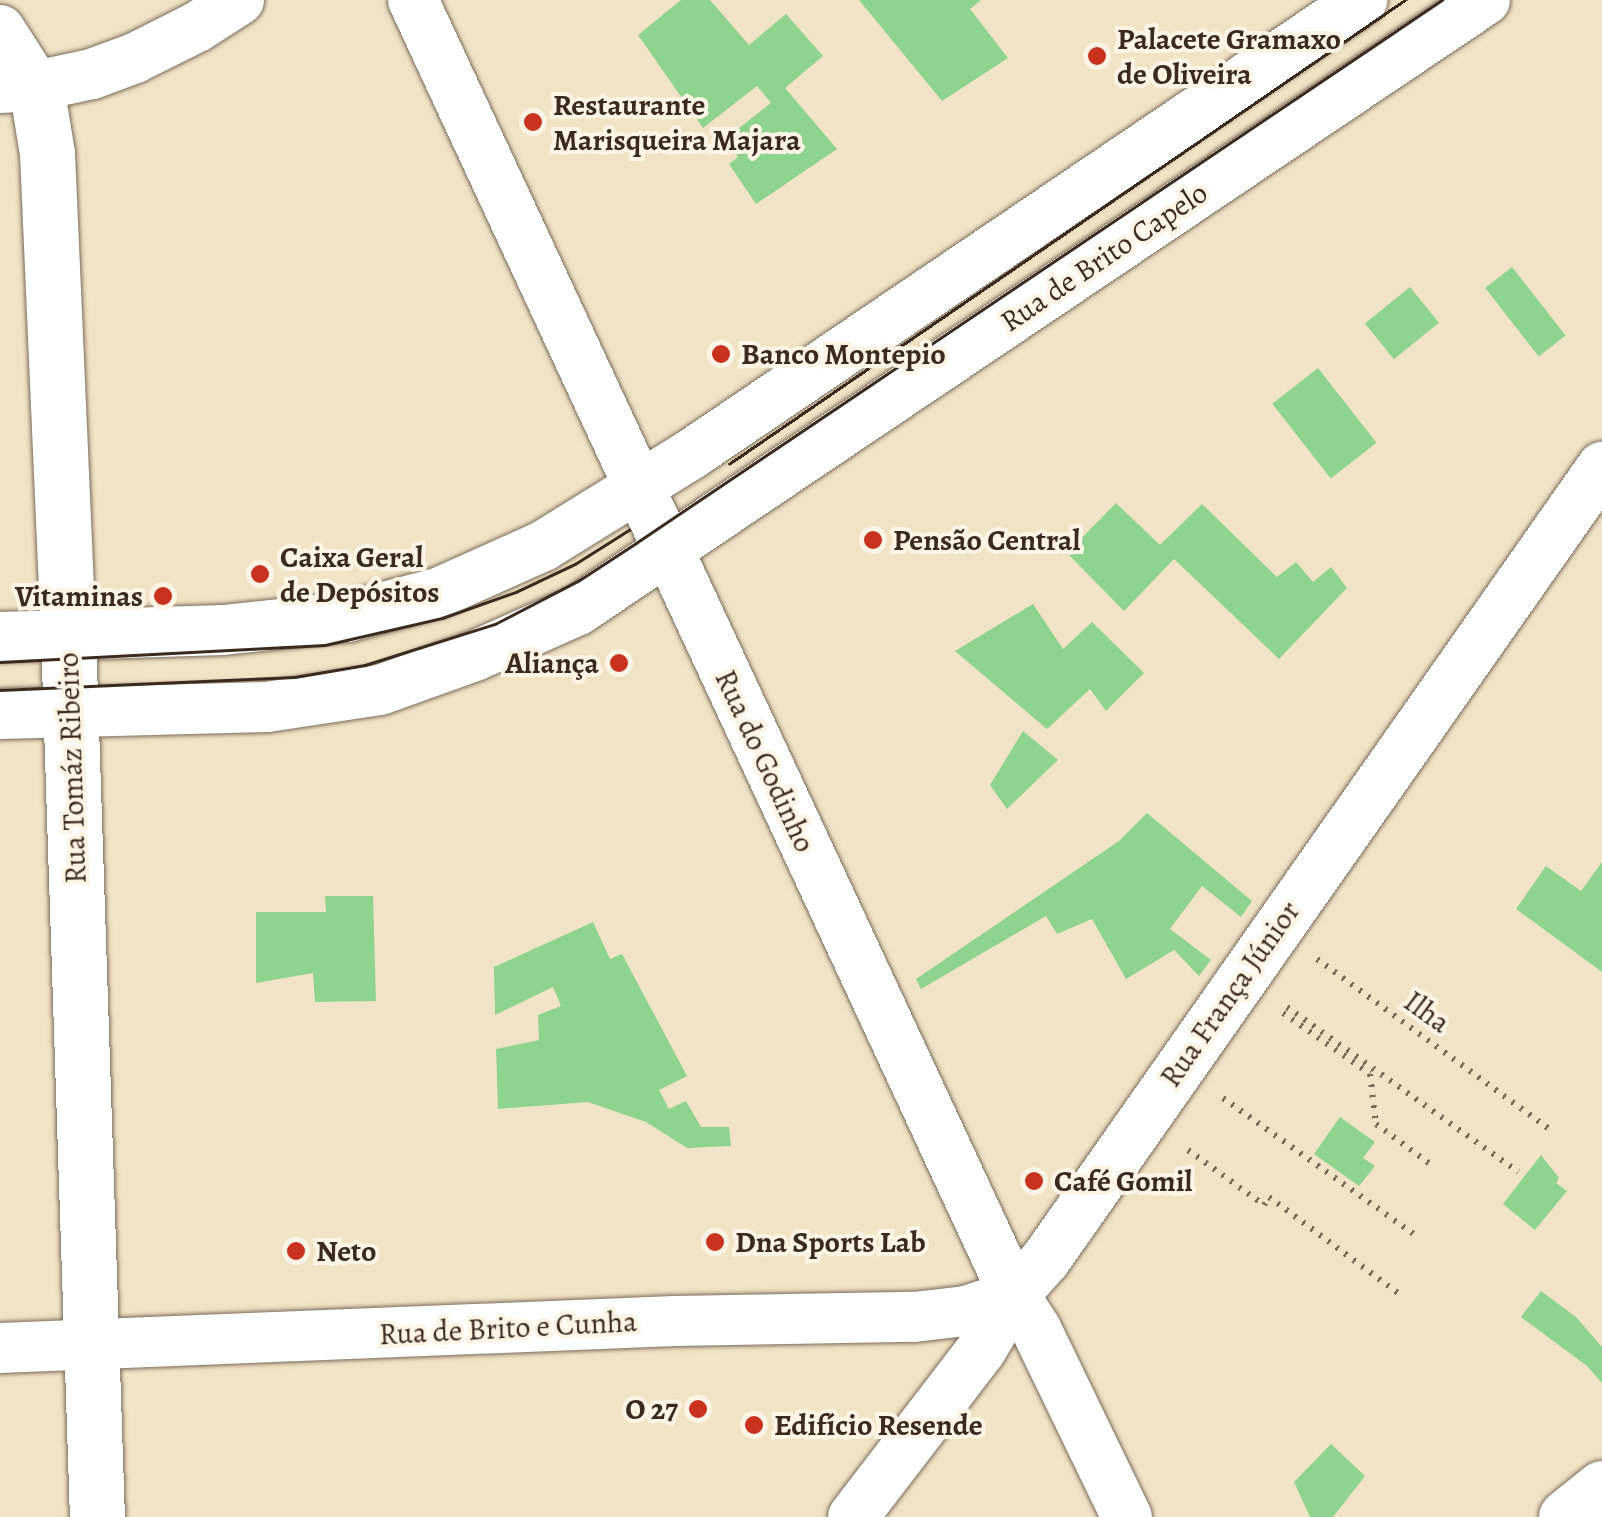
<!DOCTYPE html>
<html>
<head>
<meta charset="utf-8">
<style>
  body { margin:0 }
  #map { position:relative; width:1602px; height:1517px; overflow:hidden; background:#f1e3c6; font-family:Alegreya,serif }
  div>[style] { position:absolute }
  [style*='--x'] { left:calc(var(--x)*1px); top:calc(var(--y)*1px); width:calc(var(--w)*1px); rotate:calc(var(--a)*1deg) }
  .green>* { inset:0; background:#8fd48e; transform-origin:0 0 }
  .path>* { height:6px; margin-top:-3px; transform-origin:0; background:repeating-linear-gradient(90deg,#7b6b59 0 2.5px,transparent 0 10.5px) }
  .roads { filter:drop-shadow(0 0 2px #7b6b59) drop-shadow(0 0 2px #7b6b59) }
  .street>* { height:50px; margin:-25px; padding:0 25px; transform-origin:25px; border-radius:25px; background:#fff }
  .secondary>* { height:55px; margin:-27.5px; padding:0 27.5px; transform-origin:27.5px; border-radius:27.5px; background:#fff }
  .tram>* { height:2.5px; margin:-1.25px; padding:0 1.25px; transform-origin:1.25px; border-radius:1.25px; background:#3b2a1e }
  .dots>* { width:28px; height:28px; translate:-50% -50%; box-sizing:border-box; border:5px solid #fcf5e5; border-radius:50% }
  span { translate:-50% -50%; white-space:nowrap; text-align:center; line-height:1.15; -webkit-text-stroke:8px #fcf5e5; paint-order:stroke }
  .poi-label { font-size:30px; color:#3b2a1e; font-weight:700 }
  .left { translate:0 -50%; text-align:left }
  .right { translate:-100% -50%; text-align:right }
  .street-label { font-size:30px; color:#3b2a1e }
</style>
</head>
<body>
<div id="map">
  <div class="green">
    <div style="clip-path:polygon(681px 0,710px 0,749px 45px,786px 14px,823px 56px,785px 88px,837px 149px,756px 204px,729px 164px,738px 157px,725px 139px,771px 103px,757px 86px,703px 128px,638px 35px)"></div>
    <div style="clip-path:polygon(859px 0,981px 0,970px 9px,1008px 58px,942px 101px)"></div>
    <div style="left:1512px;top:267px;width:87px;height:34px;rotate:52deg"></div>
    <div style="left:1410px;top:287px;width:46px;height:58px;rotate:51deg"></div>
    <div style="left:1318px;top:368px;width:95px;height:58px;rotate:52deg"></div>
    <div style="clip-path:polygon(1116px 503px,1160px 545px,1202px 504px,1277px 577px,1296px 562px,1313px 582px,1331px 567px,1347px 588px,1279px 659px,1174px 559px,1124px 611px,1067px 553px)"></div>
    <div style="clip-path:polygon(1033px 604px,1063px 649px,1092px 622px,1144px 673px,1106px 711px,1090px 689px,1047px 729px,955px 651px)"></div>
    <div style="clip-path:polygon(1023px 731px,1058px 760px,1007px 809px,990px 785px)"></div>
    <div style="clip-path:polygon(1147px 813px,1252px 901px,1241px 917px,1202px 886px,1170px 929px,1211px 960px,1199px 976px,1174px 950px,1126px 979px,1092px 919px,1057px 934px,1046px 916px,921px 989px,916px 979px,1119px 841px)"></div>
    <div style="clip-path:polygon(1602px 862px,1602px 972px,1516px 909px,1546px 866px,1581px 891px)"></div>
    <div style="clip-path:polygon(325px 896px,373px 896px,376px 1001px,315px 1002px,313px 973px,256px 983px,256px 912px,326px 912px)"></div>
    <div style="clip-path:polygon(593px 922px,610px 959px,622px 954px,687px 1076px,659px 1090px,669px 1109px,686px 1101px,701px 1127px,729px 1127px,731px 1146px,687px 1148px,646px 1122px,588px 1102px,498px 1109px,496px 1049px,539px 1040px,538px 1015px,561px 1006px,553px 987px,495px 1015px,494px 967px)"></div>
    <div style="clip-path:polygon(1340px 1117px,1375px 1142px,1363px 1158px,1375px 1166px,1359px 1186px,1314px 1154px)"></div>
    <div style="clip-path:polygon(1541px 1155px,1559px 1178px,1556px 1183px,1567px 1191px,1535px 1230px,1503px 1204px)"></div>
    <div style="clip-path:polygon(1541px 1291px,1576px 1317px,1602px 1347px,1602px 1383px,1587px 1366px,1521px 1317px)"></div>
    <div style="clip-path:polygon(1331px 1444px,1365px 1476px,1333px 1517px,1310px 1517px,1294px 1482px)"></div>
  </div>
  <div class="path">
    <div style="--x:1317;--y:959;--w:291;--a:36.2"></div>
    <div style="--x:1287;--y:1007;--w:284;--a:35.5"></div>
    <div style="--x:1283;--y:1013;--w:106;--a:35"></div>
    <div style="--x:1370;--y:1074;--w:50;--a:83.2"></div>
    <div style="--x:1376;--y:1124;--w:67;--a:36.5"></div>
    <div style="--x:1223;--y:1098;--w:234;--a:35.5"></div>
    <div style="--x:1188;--y:1150;--w:94;--a:35.9"></div>
    <div style="--x:1264;--y:1205;--w:9;--a:-58"></div>
    <div style="--x:1269;--y:1197;--w:166;--a:36.7"></div>
  </div>
  <div class="roads">
    <div class="street">
      <div style="--x:413;--y:0;--w:1428;--a:65.1"></div>
      <div style="--x:1014;--y:1295;--w:40;--a:57.1"></div>
      <div style="--x:1036;--y:1329;--w:209;--a:64.2"></div>
      <div style="--x:0;--y:30;--w:67;--a:57.3"></div>
      <div style="--x:0;--y:88;--w:36;--a:-3"></div>
      <div style="--x:36;--y:86;--w:57;--a:-12.1"></div>
      <div style="--x:92;--y:74;--w:46;--a:-20.4"></div>
      <div style="--x:135;--y:58;--w:69;--a:-26.6"></div>
      <div style="--x:197;--y:27;--w:50;--a:-32.7"></div>
      <div style="--x:0;--y:637;--w:223;--a:-1.8"></div>
      <div style="--x:223;--y:630;--w:125;--a:-6"></div>
      <div style="--x:347;--y:617;--w:94;--a:-14.8"></div>
      <div style="--x:438;--y:593;--w:115;--a:-24.1"></div>
      <div style="--x:543;--y:546;--w:173;--a:-31.8"></div>
      <div style="--x:690;--y:455;--w:812;--a:-34.1"></div>
      <div style="--x:0;--y:714;--w:267;--a:-1.5"></div>
      <div style="--x:267;--y:707;--w:114;--a:-8.6"></div>
      <div style="--x:380;--y:690;--w:103;--a:-19.8"></div>
      <div style="--x:477;--y:655;--w:111;--a:-24"></div>
      <div style="--x:578;--y:610;--w:1093;--a:-33.92"></div>
      <div style="--x:0;--y:1348;--w:675;--a:-2.29"></div>
      <div style="--x:674;--y:1321;--w:240;--a:-1"></div>
      <div style="--x:914;--y:1317;--w:52;--a:-6.6"></div>
      <div style="--x:966;--y:1311;--w:51;--a:-18.4"></div>
      <div style="--x:853;--y:1517;--w:210;--a:-52.5"></div>
      <div style="--x:981;--y:1350;--w:64;--a:-59"></div>
      <div style="--x:1014;--y:1295;--w:48;--a:-48.4"></div>
      <div style="--x:1046;--y:1259;--w:968;--a:-54.93"></div>
    </div>
    <div class="secondary">
      <div style="--x:36;--y:86;--w:68;--a:80.7"></div>
      <div style="--x:47;--y:153;--w:482;--a:87.5"></div>
      <div style="--x:68;--y:635;--w:882;--a:88.12"></div>
      <div style="--x:1566;--y:1517;--w:46;--a:-38.9"></div>
    </div>
  </div>
  <div class="tram">
    <div style="--x:729;--y:464;--w:820;--a:-34.47"></div>
    <div style="--x:0;--y:662;--w:325;--a:-3"></div>
    <div style="--x:325;--y:645;--w:120;--a:-13"></div>
    <div style="--x:442;--y:618;--w:78;--a:-19.4"></div>
    <div style="--x:516;--y:592;--w:65;--a:-25.4"></div>
    <div style="--x:575;--y:564;--w:64;--a:-32.2"></div>
    <div style="--x:0;--y:690;--w:295;--a:-2.5"></div>
    <div style="--x:295;--y:677;--w:71;--a:-9.7"></div>
    <div style="--x:365;--y:665;--w:136;--a:-17.5"></div>
    <div style="--x:495;--y:624;--w:93;--a:-27.4"></div>
    <div style="--x:578;--y:581;--w:69;--a:-33.2"></div>
    <div style="--x:636;--y:543;--w:972;--a:-33.97"></div>
  </div>
  <div class="dots">
    <div style="left:1097px;top:56px;background:#c8321e"></div>
    <div style="left:533px;top:122px;background:#c8321e"></div>
    <div style="left:721px;top:354px;background:#c8321e"></div>
    <div style="left:873px;top:540px;background:#c8321e"></div>
    <div style="left:260px;top:574px;background:#c8321e"></div>
    <div style="left:163px;top:596px;background:#c8321e"></div>
    <div style="left:619px;top:663px;background:#c8321e"></div>
    <div style="left:1034px;top:1181px;background:#c8321e"></div>
    <div style="left:715px;top:1242px;background:#c8321e"></div>
    <div style="left:296px;top:1251px;background:#c8321e"></div>
    <div style="left:698px;top:1409px;background:#c8321e"></div>
    <div style="left:754px;top:1425px;background:#c8321e"></div>
  </div>
  <div class="poi-label">
    <span class="left" style="left:1117px;top:56px">Palacete Gramaxo<br>de Oliveira</span>
    <span class="left" style="left:553px;top:122px">Restaurante<br>Marisqueira Majara</span>
    <span class="left" style="left:741px;top:354px">Banco Montepio</span>
    <span class="left" style="left:893px;top:540px">Pensão Central</span>
    <span class="left" style="left:280px;top:574px">Caixa Geral<br>de Depósitos</span>
    <span class="right" style="left:143px;top:596px">Vitaminas</span>
    <span class="right" style="left:599px;top:663px">Aliança</span>
    <span class="left" style="left:1054px;top:1181px">Café Gomil</span>
    <span class="left" style="left:735px;top:1242px">Dna Sports Lab</span>
    <span class="left" style="left:316px;top:1251px">Neto</span>
    <span class="right" style="left:678px;top:1409px">O 27</span>
    <span class="left" style="left:774px;top:1425px">Edifício Resende</span>
  </div>
  <div class="street-label">
    <span style="left:1104px;top:257px;rotate:-34deg">Rua de Brito Capelo</span>
    <span style="left:765px;top:761px;rotate:65deg">Rua do Godinho</span>
    <span style="left:72px;top:768px;rotate:-92deg">Rua Tomáz Ribeiro</span>
    <span style="left:1230px;top:994px;rotate:-55deg">Rua França Júnior</span>
    <span style="left:1427px;top:1012px;rotate:36deg">Ilha</span>
    <span style="left:508px;top:1328px;rotate:-3deg">Rua de Brito e Cunha</span>
  </div>
</div>
</body>
</html>
